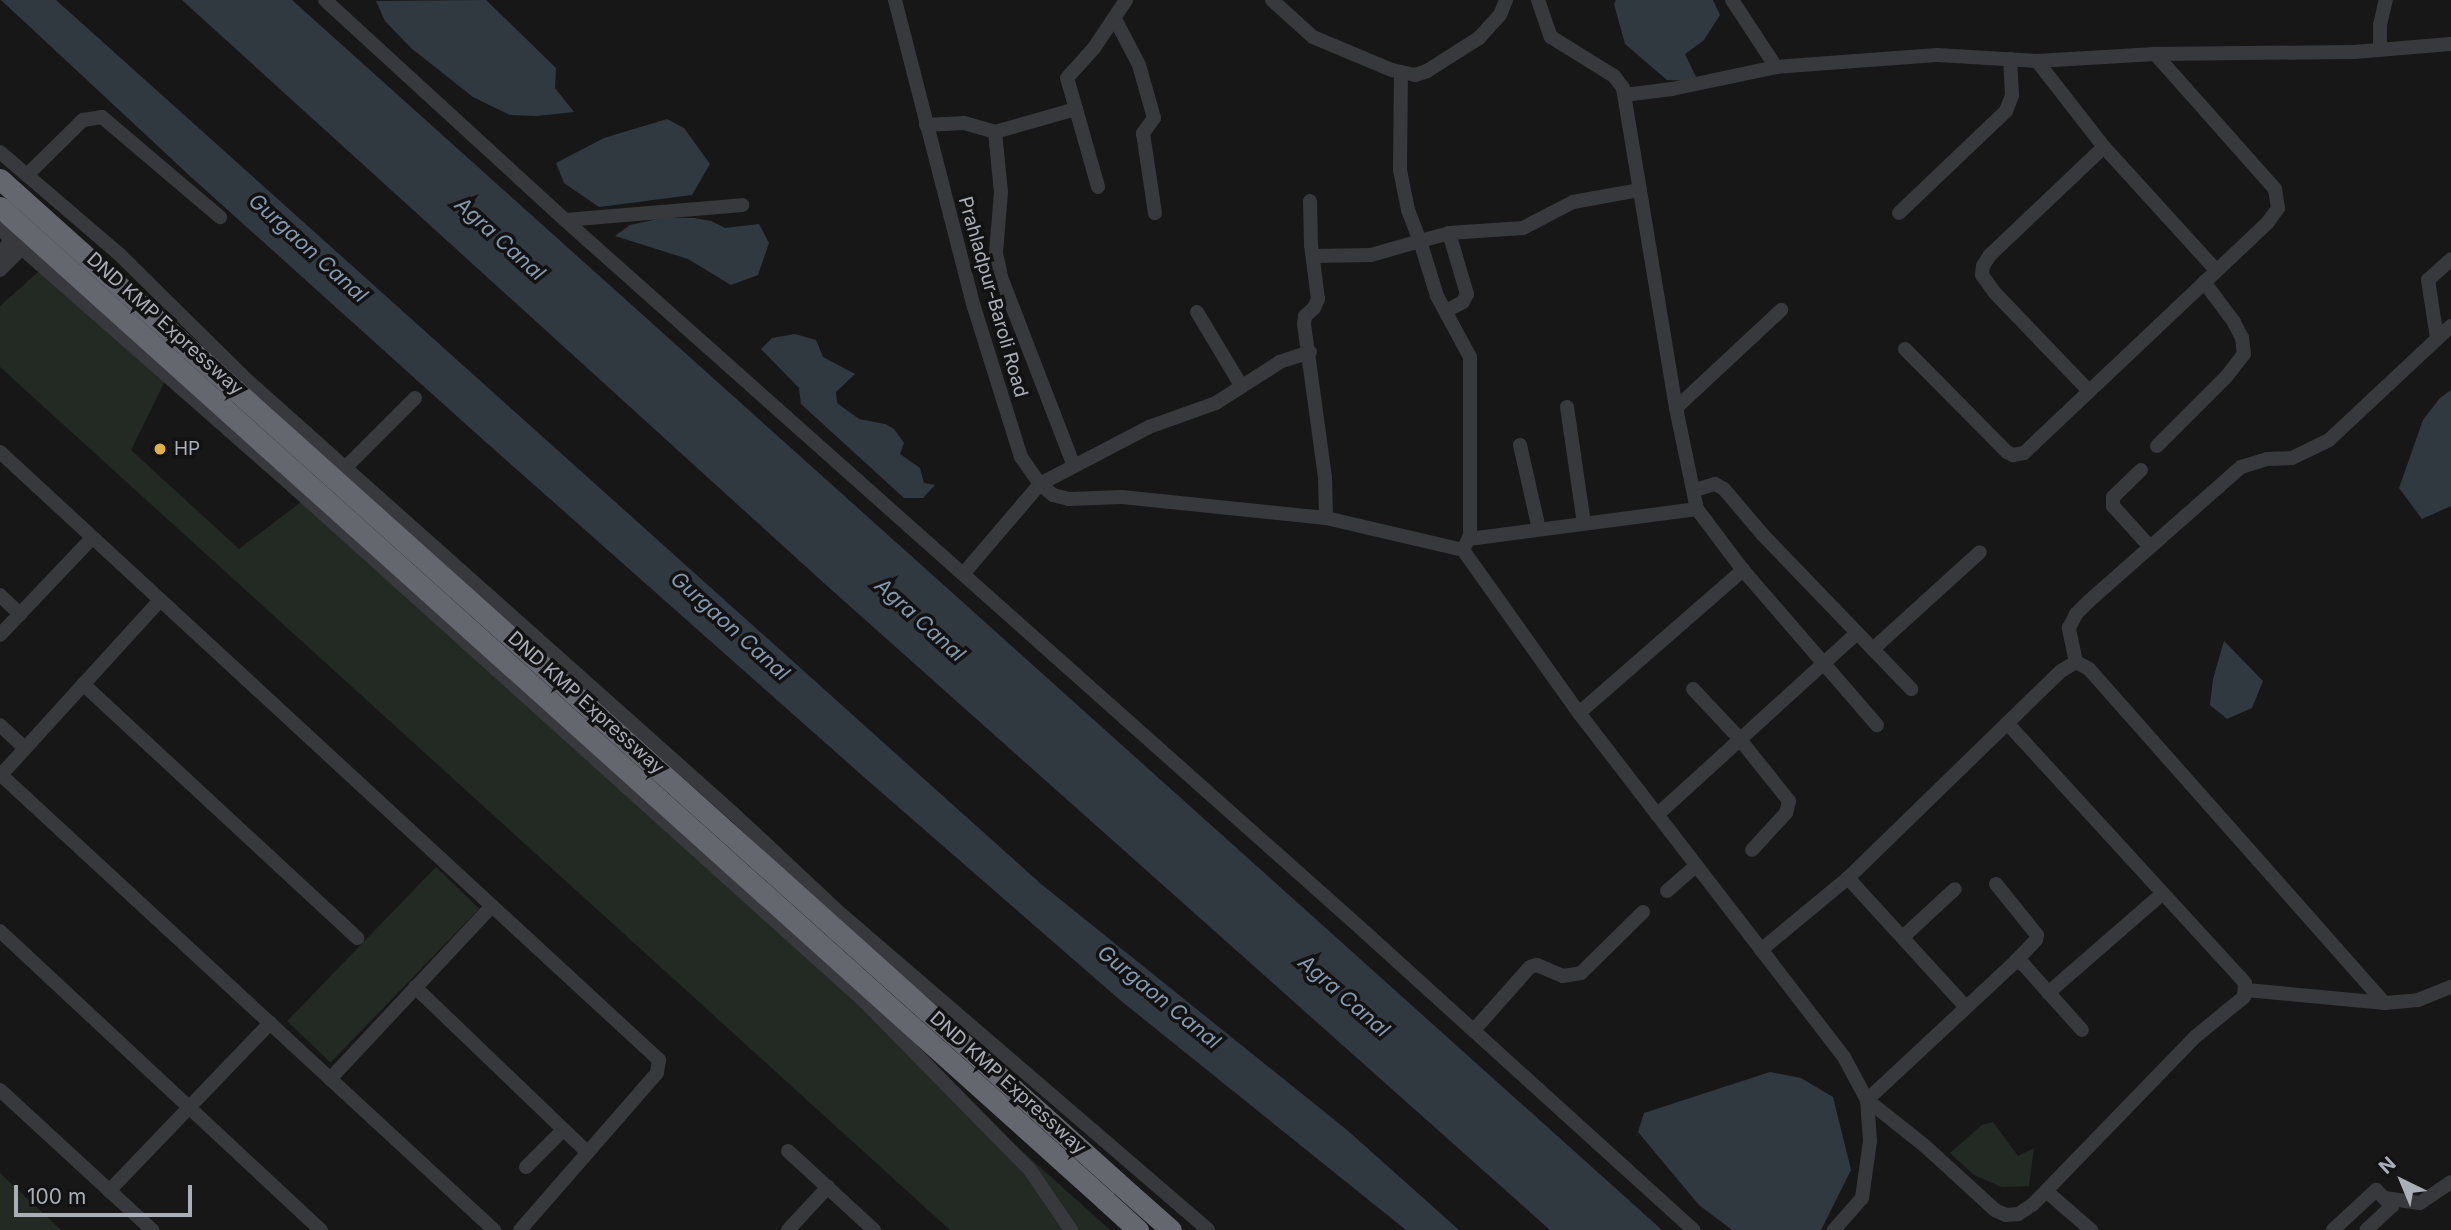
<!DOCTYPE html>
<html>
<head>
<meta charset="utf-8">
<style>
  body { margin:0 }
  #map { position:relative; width:2451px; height:1230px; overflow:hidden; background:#171718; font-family:Inter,sans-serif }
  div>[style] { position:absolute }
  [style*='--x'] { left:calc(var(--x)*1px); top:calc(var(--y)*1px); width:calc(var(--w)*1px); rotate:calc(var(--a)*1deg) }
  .green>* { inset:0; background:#232a24; transform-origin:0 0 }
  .water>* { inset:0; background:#313940 }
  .minor>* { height:14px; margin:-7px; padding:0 7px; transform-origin:7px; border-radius:7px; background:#38393d }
  .highway>* { height:21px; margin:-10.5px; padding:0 10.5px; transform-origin:10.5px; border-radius:10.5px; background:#64676e }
  .highway-bridge>* { height:21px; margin:-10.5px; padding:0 10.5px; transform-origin:10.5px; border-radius:10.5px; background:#64676e }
  .dots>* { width:19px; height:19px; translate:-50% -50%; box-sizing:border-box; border:4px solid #121213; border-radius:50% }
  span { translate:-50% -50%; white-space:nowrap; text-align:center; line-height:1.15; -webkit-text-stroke:7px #121213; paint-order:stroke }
  .street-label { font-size:19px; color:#aaaeb7 }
  .poi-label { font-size:19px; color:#aaaeb7 }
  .left { translate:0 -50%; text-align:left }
  .water-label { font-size:21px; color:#849aaf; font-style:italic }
  .north { position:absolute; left:2367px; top:1146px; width:70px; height:70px; -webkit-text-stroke:5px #121213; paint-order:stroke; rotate:317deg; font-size:19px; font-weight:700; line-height:28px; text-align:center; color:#aaaeb7 }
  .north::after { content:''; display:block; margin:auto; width:24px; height:32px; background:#aaaeb7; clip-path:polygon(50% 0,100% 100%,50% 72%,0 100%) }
  .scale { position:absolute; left:14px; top:1185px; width:178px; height:32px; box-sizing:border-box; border:4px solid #aaaeb7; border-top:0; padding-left:9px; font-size:21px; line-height:24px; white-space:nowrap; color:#aaaeb7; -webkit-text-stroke:5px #121213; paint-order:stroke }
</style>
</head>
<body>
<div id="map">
  <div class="green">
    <div style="clip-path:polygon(46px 265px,167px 377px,131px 450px,239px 549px,301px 502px,1110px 1230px,950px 1230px,0 367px,0 306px)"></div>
    <div style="left:436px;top:867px;width:60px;height:214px;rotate:44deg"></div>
    <div style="clip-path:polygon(1993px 1122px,2018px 1156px,2034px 1148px,2029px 1186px,2002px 1187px,1974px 1175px,1950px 1153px,1982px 1125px)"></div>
    <div style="clip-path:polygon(0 1173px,61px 1230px,0 1230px)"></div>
  </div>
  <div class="water">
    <div style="clip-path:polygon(1px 0,56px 0,1041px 884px,1347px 1130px,1459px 1230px,1406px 1230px,1120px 1000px,865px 778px,470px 428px,190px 176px)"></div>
    <div style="clip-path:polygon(182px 0,292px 0,1662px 1230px,1550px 1230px,825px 584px)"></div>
    <div style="clip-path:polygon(486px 0,556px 68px,555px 88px,574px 112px,537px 116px,510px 115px,473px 97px,411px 48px,385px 21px,376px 1px)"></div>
    <div style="clip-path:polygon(1616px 0,1713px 0,1720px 15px,1704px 40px,1685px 54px,1698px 81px,1667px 80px,1625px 44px,1614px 4px)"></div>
    <div style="clip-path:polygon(667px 119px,684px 128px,710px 164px,692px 195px,599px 207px,564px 183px,556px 163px,604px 138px)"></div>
    <div style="clip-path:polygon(662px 218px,694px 218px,711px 221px,725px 228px,759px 224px,769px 243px,758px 275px,731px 285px,688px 259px,615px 236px,630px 225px)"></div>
    <div style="clip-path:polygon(795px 334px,816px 340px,823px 357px,855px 374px,836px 392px,837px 403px,859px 419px,885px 424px,894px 429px,904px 443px,900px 454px,920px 468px,924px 483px,935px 485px,923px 498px,904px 498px,801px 404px,799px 388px,761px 349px,772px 338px)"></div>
    <div style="clip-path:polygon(2451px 390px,2451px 506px,2422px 519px,2399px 488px,2423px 420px,2440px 398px)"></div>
    <div style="clip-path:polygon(2224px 641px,2263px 681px,2252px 708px,2227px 719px,2210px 705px,2213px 679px)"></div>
    <div style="clip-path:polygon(1770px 1072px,1801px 1078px,1833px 1097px,1851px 1170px,1821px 1230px,1732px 1230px,1699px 1205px,1638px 1132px,1644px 1113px)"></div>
  </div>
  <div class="minor">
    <div style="--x:325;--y:0;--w:326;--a:42.5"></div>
    <div style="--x:565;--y:220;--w:1072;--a:41.67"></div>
    <div style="--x:1366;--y:933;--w:442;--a:42.2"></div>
    <div style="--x:895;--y:0;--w:317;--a:75.6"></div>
    <div style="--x:974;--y:307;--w:157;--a:72.6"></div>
    <div style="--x:1021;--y:457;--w:33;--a:55"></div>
    <div style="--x:1040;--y:484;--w:117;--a:130.5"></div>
    <div style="--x:1272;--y:0;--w:55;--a:42.1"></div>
    <div style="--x:1313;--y:37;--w:86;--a:22.7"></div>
    <div style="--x:1392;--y:70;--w:24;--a:12"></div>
    <div style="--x:1415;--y:75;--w:13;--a:-18"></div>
    <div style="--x:1427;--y:71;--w:62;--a:-32.4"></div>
    <div style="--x:1479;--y:38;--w:31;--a:-48"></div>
    <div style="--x:1500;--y:15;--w:16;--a:-68"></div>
    <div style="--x:1538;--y:0;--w:39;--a:71"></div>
    <div style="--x:1551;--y:37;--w:74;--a:31.8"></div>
    <div style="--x:1614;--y:76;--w:15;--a:53"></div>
    <div style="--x:1623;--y:88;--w:324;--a:80.6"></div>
    <div style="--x:1676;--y:408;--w:103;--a:78.3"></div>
    <div style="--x:1732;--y:0;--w:80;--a:56.7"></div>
    <div style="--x:1115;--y:19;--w:52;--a:62.4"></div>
    <div style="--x:1139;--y:65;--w:55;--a:74.2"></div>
    <div style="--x:1154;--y:118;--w:19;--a:126"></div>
    <div style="--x:1143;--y:133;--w:81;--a:81.5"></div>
    <div style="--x:2380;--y:50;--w:25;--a:-90"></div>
    <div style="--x:2380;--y:25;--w:26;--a:-77"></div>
    <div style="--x:2037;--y:61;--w:109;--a:52.1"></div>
    <div style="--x:2104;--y:147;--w:166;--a:47.7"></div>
    <div style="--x:1401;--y:73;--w:97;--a:90.6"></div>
    <div style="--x:1400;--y:170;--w:41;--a:78.7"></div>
    <div style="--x:1408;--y:210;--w:33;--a:69"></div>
    <div style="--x:1420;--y:241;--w:30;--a:-15"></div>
    <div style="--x:1449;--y:233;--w:64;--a:73.6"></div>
    <div style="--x:1467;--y:294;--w:9;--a:117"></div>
    <div style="--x:1463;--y:302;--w:19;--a:152"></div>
    <div style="--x:1625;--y:95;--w:47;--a:-7.3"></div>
    <div style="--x:1672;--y:89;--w:106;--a:-11.9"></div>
    <div style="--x:1776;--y:67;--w:161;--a:-4.3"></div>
    <div style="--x:1937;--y:55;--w:100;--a:3.4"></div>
    <div style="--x:2037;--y:61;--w:118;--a:-3.4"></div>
    <div style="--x:2155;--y:54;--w:199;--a:-0.6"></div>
    <div style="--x:2354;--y:52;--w:97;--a:-4.7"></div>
    <div style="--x:1076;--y:109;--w:81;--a:74.2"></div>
    <div style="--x:926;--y:125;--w:38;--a:-3"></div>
    <div style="--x:964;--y:123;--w:32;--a:16"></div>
    <div style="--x:995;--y:132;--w:84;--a:-15.9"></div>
    <div style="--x:1076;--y:109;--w:32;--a:-106"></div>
    <div style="--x:1067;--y:78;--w:40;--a:-48"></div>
    <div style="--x:1094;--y:48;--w:58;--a:-56.3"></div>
    <div style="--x:995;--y:132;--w:60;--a:84.3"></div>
    <div style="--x:1001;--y:192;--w:61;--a:94.7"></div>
    <div style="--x:996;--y:253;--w:25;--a:78"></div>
    <div style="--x:1001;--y:277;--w:200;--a:68.9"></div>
    <div style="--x:0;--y:152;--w:158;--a:40.6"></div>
    <div style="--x:120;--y:255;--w:181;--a:44.6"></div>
    <div style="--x:249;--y:382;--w:649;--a:41.69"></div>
    <div style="--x:734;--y:814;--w:146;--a:43.1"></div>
    <div style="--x:841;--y:914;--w:484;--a:40.7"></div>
    <div style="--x:27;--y:175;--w:78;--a:-44.5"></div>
    <div style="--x:83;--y:120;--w:19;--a:-9"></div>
    <div style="--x:102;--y:117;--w:155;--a:40.3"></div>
    <div style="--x:1310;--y:201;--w:44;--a:88.7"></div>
    <div style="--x:1311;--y:245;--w:54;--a:82.6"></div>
    <div style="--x:1318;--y:299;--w:10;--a:114"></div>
    <div style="--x:1314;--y:308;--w:12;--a:138"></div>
    <div style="--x:1305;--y:316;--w:8;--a:97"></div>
    <div style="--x:1304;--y:324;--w:154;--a:82.2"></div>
    <div style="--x:1325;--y:477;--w:41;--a:88.6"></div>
    <div style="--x:1899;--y:213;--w:148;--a:-43.6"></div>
    <div style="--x:2006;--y:111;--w:17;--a:-69"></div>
    <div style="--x:2012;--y:95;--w:36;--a:-93"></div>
    <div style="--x:565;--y:220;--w:178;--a:-4.8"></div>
    <div style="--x:0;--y:229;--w:395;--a:41.3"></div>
    <div style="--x:297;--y:490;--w:762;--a:42.02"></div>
    <div style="--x:863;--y:1000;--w:238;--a:45.5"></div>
    <div style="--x:1030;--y:1170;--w:73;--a:55.7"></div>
    <div style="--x:1449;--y:233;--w:74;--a:-3.9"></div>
    <div style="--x:1523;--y:228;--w:56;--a:-27.5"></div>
    <div style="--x:1573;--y:202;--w:68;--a:-10.2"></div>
    <div style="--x:0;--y:254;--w:26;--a:-51"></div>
    <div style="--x:1313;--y:256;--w:58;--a:-1"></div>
    <div style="--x:1371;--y:255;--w:51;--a:-15.9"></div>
    <div style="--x:1420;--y:241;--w:58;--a:72.8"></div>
    <div style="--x:1437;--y:296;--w:69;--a:61.6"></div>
    <div style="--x:1470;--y:357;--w:178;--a:90"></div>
    <div style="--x:1470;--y:535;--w:12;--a:114"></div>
    <div style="--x:0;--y:270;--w:41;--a:-45"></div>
    <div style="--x:1197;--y:312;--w:87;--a:59"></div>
    <div style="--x:2437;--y:338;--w:59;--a:-98.8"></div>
    <div style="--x:2428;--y:280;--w:31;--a:-42"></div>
    <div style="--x:1905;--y:349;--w:145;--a:45.3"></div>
    <div style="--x:2007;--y:452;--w:7;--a:27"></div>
    <div style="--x:2013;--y:455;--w:11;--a:-10"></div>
    <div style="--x:2024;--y:453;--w:336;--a:-43.4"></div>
    <div style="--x:2268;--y:222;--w:17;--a:-54"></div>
    <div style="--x:2278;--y:208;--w:19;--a:-99"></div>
    <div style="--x:2275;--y:189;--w:181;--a:-131.6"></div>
    <div style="--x:1310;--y:352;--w:32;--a:162"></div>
    <div style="--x:1280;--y:362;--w:76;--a:147.4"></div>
    <div style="--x:1216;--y:403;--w:71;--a:160.3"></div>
    <div style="--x:1149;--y:427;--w:123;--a:152.4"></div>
    <div style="--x:1040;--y:484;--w:17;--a:40"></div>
    <div style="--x:1053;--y:495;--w:16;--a:14"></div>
    <div style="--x:1069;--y:499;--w:53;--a:-2.2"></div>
    <div style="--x:1122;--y:497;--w:205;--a:5.9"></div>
    <div style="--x:1326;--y:518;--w:141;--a:13.1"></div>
    <div style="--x:1463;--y:550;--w:200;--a:54.6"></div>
    <div style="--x:1579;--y:713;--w:434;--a:52.4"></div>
    <div style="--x:1844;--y:1057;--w:49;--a:61.9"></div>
    <div style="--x:1867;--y:1100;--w:41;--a:85.8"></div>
    <div style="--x:1870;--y:1141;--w:58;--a:98"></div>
    <div style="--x:1862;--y:1198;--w:43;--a:131.2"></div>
    <div style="--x:2089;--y:391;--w:136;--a:-133.8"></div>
    <div style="--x:1995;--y:293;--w:22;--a:-126"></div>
    <div style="--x:1982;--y:275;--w:9;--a:-84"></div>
    <div style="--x:1983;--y:266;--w:13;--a:-58"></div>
    <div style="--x:1990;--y:255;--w:157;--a:-43.5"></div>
    <div style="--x:1567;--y:407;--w:117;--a:81.7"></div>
    <div style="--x:1676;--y:408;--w:144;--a:-43"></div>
    <div style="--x:1520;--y:445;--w:86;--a:77.3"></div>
    <div style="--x:2157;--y:446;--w:98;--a:-45"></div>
    <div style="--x:2226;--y:377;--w:29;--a:-52"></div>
    <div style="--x:2244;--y:354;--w:16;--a:-97"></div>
    <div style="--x:2242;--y:338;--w:18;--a:-117"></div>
    <div style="--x:2234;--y:322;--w:50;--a:-126.9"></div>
    <div style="--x:0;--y:452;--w:897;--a:42.69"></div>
    <div style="--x:659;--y:1060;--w:13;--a:99"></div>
    <div style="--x:657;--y:1073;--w:208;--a:131.1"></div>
    <div style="--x:345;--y:468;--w:99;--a:-45"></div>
    <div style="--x:2141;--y:470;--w:39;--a:136"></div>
    <div style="--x:2113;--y:497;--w:9;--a:90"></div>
    <div style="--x:2113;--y:506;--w:55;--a:47.9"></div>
    <div style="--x:1695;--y:490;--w:21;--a:-17"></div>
    <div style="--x:1715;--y:484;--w:10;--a:29"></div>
    <div style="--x:1724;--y:489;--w:60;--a:49.7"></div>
    <div style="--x:1763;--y:535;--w:214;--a:46.1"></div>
    <div style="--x:1469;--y:539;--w:230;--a:-7.5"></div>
    <div style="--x:1697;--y:509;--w:76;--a:53"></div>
    <div style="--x:1743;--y:570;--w:205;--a:49.2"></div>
    <div style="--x:0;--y:595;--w:28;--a:44"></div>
    <div style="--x:0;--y:635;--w:132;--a:-46.5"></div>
    <div style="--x:1873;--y:649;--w:144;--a:-42.2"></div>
    <div style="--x:2076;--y:662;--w:35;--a:-102"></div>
    <div style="--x:2069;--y:628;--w:16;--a:-63"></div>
    <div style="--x:2076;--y:614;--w:18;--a:-45"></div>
    <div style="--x:2089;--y:601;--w:203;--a:-41.4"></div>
    <div style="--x:2241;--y:467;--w:27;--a:-17"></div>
    <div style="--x:2267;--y:459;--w:25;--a:-2"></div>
    <div style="--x:2292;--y:458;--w:41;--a:-25.9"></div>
    <div style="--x:2329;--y:440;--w:167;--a:-43.1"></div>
    <div style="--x:83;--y:684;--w:374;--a:42.8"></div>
    <div style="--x:1693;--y:689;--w:66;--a:46.8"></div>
    <div style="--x:1738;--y:737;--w:82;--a:51.4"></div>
    <div style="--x:1789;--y:801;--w:12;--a:104"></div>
    <div style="--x:1786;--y:813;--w:50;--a:132.6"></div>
    <div style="--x:1579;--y:713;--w:218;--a:-41.1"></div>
    <div style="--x:2007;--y:723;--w:345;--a:47.5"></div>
    <div style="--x:2240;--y:977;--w:8;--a:50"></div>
    <div style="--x:2245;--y:983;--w:14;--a:94"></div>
    <div style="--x:2244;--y:997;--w:63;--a:140.8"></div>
    <div style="--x:2195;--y:1037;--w:234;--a:134.1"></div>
    <div style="--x:2032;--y:1205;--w:17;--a:147"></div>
    <div style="--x:2018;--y:1214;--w:12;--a:175"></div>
    <div style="--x:2006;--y:1215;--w:12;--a:-156"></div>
    <div style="--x:1995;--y:1210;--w:95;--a:-137.6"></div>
    <div style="--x:1925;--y:1146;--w:74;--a:-141.6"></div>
    <div style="--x:1867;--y:1100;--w:204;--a:-43"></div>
    <div style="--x:2016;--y:961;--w:9;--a:27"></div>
    <div style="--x:2024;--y:965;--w:87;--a:48.3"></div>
    <div style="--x:0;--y:725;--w:34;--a:43"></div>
    <div style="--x:1;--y:775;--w:671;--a:42.7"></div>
    <div style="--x:0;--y:776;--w:236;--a:-47.7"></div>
    <div style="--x:1657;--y:815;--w:270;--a:-42.3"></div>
    <div style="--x:1848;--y:878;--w:173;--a:47.6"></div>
    <div style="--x:1996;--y:884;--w:65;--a:51.2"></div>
    <div style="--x:2037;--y:935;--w:5;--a:101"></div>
    <div style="--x:2036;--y:940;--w:29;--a:134"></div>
    <div style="--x:1667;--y:891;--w:38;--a:-41"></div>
    <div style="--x:0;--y:931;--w:439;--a:43"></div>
    <div style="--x:1904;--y:936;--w:69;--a:-42.7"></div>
    <div style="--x:1761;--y:950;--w:113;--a:-39.6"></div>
    <div style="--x:1848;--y:878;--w:297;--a:-44.2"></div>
    <div style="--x:2061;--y:671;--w:17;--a:-31"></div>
    <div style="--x:2076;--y:662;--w:15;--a:28"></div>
    <div style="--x:2089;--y:669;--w:446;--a:48.5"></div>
    <div style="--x:415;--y:987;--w:238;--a:43.8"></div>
    <div style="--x:2246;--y:990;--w:140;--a:5.3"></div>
    <div style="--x:2385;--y:1003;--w:33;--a:-5"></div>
    <div style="--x:2418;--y:1000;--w:35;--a:-22"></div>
    <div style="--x:2048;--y:993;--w:152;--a:-41"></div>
    <div style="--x:1474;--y:1030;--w:84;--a:-48.4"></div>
    <div style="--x:1530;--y:967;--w:7;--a:-16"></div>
    <div style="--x:1537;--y:965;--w:28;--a:23"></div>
    <div style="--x:1563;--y:976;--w:18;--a:-9"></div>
    <div style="--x:1581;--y:973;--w:87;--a:-44.5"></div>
    <div style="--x:330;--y:1079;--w:236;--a:-46.9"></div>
    <div style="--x:0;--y:1090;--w:207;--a:42.6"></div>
    <div style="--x:788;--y:1151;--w:117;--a:42.6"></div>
    <div style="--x:526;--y:1167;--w:52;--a:-45"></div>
    <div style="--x:109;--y:1191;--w:233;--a:-46.2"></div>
    <div style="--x:2046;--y:1191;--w:60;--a:40.9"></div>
    <div style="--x:2384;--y:1198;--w:36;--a:8"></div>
    <div style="--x:2420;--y:1203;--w:37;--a:-34"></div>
    <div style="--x:788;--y:1230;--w:59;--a:-47.1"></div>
    <div style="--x:2333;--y:1230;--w:59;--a:-42.9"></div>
    <div style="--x:2376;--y:1190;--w:23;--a:45"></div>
    <div style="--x:2392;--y:1206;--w:35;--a:137"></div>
  </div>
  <div class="highway">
    <div style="--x:1117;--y:1182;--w:72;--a:41.6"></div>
    <div style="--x:1105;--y:1200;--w:45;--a:42.3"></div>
  </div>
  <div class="highway-bridge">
    <div style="--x:0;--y:179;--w:1501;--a:41.92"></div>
    <div style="--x:0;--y:207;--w:1486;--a:41.94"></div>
  </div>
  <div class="dots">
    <div style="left:160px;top:449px;background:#e2b045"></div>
  </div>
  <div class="street-label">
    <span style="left:993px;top:297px;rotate:74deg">Prahladpur-Baroli Road</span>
    <span style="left:165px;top:324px;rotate:42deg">DND KMP Expressway</span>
    <span style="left:586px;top:703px;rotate:42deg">DND KMP Expressway</span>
    <span style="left:1008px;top:1083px;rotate:42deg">DND KMP Expressway</span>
  </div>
  <div class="poi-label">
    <span class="left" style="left:174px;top:449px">HP</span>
  </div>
  <div class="water-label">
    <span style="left:500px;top:239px;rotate:42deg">Agra Canal</span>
    <span style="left:308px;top:248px;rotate:42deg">Gurgaon Canal</span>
    <span style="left:920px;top:620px;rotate:42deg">Agra Canal</span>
    <span style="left:730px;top:626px;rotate:42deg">Gurgaon Canal</span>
    <span style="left:1344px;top:996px;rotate:41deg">Agra Canal</span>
    <span style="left:1159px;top:997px;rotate:39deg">Gurgaon Canal</span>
  </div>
  <div class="north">N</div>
  <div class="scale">100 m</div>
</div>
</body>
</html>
